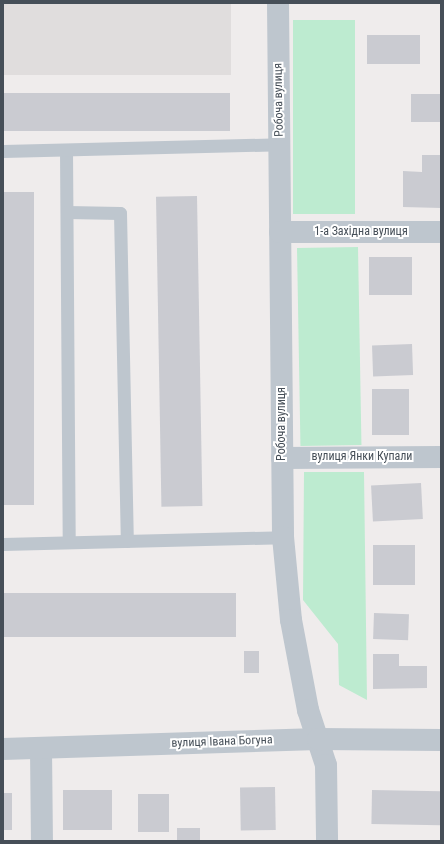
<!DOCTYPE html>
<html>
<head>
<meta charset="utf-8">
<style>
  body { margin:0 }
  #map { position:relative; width:444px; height:844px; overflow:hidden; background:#efecec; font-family:"Roboto Condensed",sans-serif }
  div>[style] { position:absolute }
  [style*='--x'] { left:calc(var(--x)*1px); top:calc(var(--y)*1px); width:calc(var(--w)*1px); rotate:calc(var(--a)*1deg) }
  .education>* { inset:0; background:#e0dddd; transform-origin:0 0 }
  .green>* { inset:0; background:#bdebd0; transform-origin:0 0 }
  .building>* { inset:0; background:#cacbd1; transform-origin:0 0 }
  .service>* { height:13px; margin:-6.5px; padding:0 6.5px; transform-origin:6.5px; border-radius:6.5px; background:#bec6ce }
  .minor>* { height:22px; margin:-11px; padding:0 11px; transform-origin:11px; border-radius:11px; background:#bec6ce }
  .tertiary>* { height:22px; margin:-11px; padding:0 11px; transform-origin:11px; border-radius:11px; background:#bec6ce }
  span { translate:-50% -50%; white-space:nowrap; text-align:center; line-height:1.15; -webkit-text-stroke:4px #fff; paint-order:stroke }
  .street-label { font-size:12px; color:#464f58 }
  .frame { position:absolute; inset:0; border:4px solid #464f58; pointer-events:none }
</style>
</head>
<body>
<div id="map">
  <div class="education">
    <div style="left:3px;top:3px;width:228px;height:72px"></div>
  </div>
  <div class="green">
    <div style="left:293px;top:20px;width:62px;height:194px"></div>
    <div style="left:358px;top:247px;width:198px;height:61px;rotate:89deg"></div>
    <div style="clip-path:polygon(304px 472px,364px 472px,367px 700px,339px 685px,338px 644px,303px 600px)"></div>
  </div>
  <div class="building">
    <div style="left:367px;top:35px;width:53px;height:29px"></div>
    <div style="left:230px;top:93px;width:38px;height:227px;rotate:90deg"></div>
    <div style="left:411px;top:94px;width:30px;height:28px"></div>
    <div style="clip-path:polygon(422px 155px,441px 155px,441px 208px,403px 207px,403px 171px,422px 172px)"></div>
    <div style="left:3px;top:192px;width:31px;height:313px"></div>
    <div style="left:197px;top:196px;width:310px;height:41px;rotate:89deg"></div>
    <div style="left:369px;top:257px;width:43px;height:38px"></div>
    <div style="left:412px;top:344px;width:31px;height:40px;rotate:88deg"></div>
    <div style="left:372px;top:389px;width:37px;height:46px"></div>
    <div style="left:421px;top:483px;width:36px;height:50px;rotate:87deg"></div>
    <div style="left:373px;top:545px;width:42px;height:40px"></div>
    <div style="left:236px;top:593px;width:44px;height:233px;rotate:90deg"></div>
    <div style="left:374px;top:613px;width:35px;height:26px;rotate:2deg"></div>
    <div style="left:244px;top:651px;width:15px;height:22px"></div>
    <div style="clip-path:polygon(373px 654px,399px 654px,399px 666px,427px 666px,427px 688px,373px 689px)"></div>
    <div style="left:275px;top:787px;width:43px;height:35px;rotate:89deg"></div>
    <div style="left:63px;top:790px;width:49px;height:40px"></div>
    <div style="left:372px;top:790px;width:69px;height:34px;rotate:1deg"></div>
    <div style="left:3px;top:793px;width:9px;height:37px"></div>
    <div style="left:138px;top:794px;width:31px;height:38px"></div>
    <div style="left:177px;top:828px;width:23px;height:13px"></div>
  </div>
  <div class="service">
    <div style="--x:66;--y:150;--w:392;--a:89.6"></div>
    <div style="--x:3;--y:151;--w:277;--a:-1.4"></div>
    <div style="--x:67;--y:212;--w:53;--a:1.1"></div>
    <div style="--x:120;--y:213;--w:328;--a:88.8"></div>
    <div style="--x:3;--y:544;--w:280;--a:-1.4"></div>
  </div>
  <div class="minor">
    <div style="--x:278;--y:3;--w:534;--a:89.46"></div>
    <div style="--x:283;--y:537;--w:83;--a:84.5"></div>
    <div style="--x:291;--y:620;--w:92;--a:79.3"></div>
    <div style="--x:308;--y:710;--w:58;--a:71.9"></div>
    <div style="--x:326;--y:765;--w:76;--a:89.2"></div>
    <div style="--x:280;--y:232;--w:161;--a:0"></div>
    <div style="--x:282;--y:458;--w:159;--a:-0.4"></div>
    <div style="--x:41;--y:749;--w:92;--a:89.4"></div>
  </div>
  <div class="tertiary">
    <div style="--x:3;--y:749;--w:315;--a:-1.8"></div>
    <div style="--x:318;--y:739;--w:123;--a:0.5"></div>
  </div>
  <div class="street-label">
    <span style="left:279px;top:100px;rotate:-91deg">Робоча вулиця</span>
    <span style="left:361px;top:232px">1-а Західна вулиця</span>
    <span style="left:282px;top:424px;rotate:-90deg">Робоча вулиця</span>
    <span style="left:362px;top:457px">вулиця Янки Купали</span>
    <span style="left:222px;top:742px;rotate:-2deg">вулиця Івана Богуна</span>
  </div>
  <div class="frame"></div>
</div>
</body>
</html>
